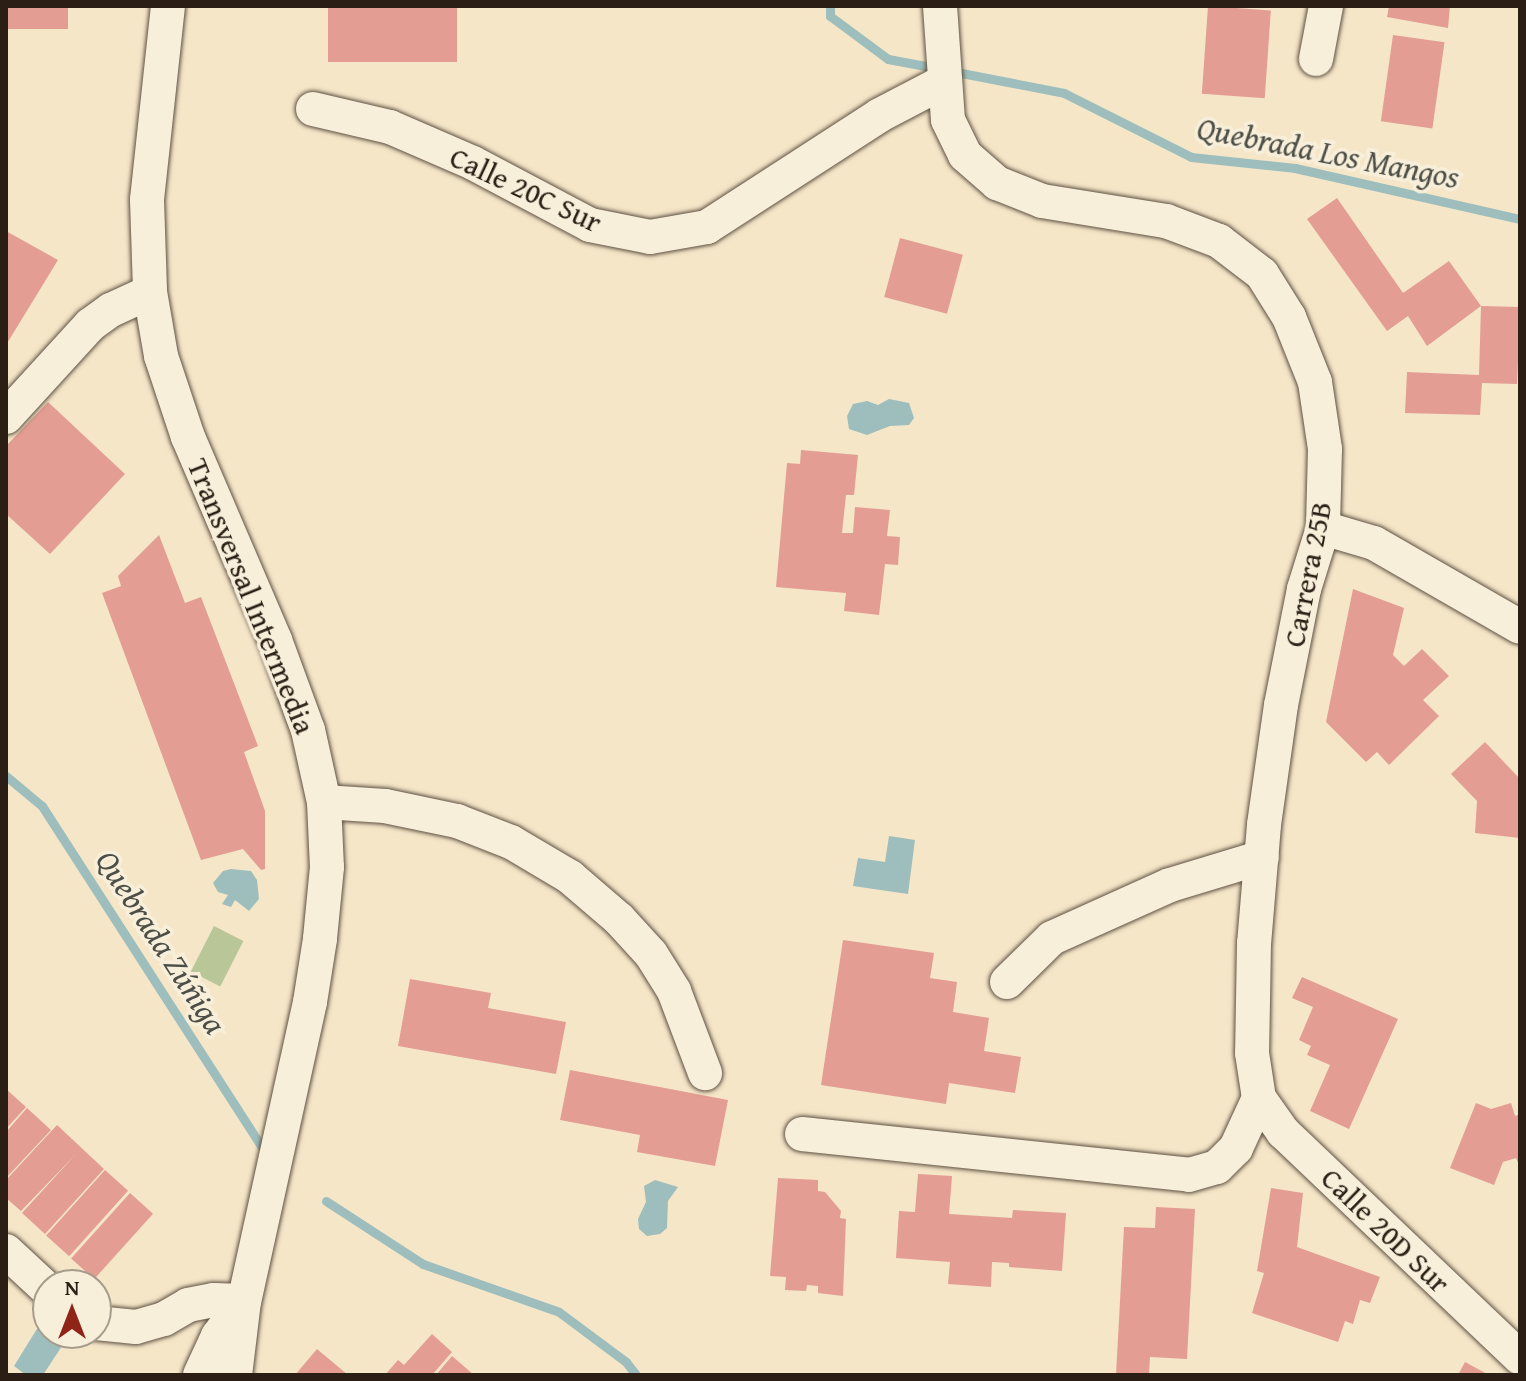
<!DOCTYPE html>
<html>
<head>
<meta charset="utf-8">
<style>
  body { margin:0 }
  #map { position:relative; width:1526px; height:1381px; overflow:hidden; background:#f5e6c8; font-family:"Gentium Book Plus",serif }
  div>[style] { position:absolute }
  [style*='--x'] { left:calc(var(--x)*1px); top:calc(var(--y)*1px); width:calc(var(--w)*1px); rotate:calc(var(--a)*1deg) }
  .green>* { inset:0; background:#b9c698; transform-origin:0 0 }
  .water>* { inset:0; background:#9dbebc }
  .stream>* { height:9px; margin:-4.5px; padding:0 4.5px; transform-origin:4.5px; border-radius:4.5px; background:#9dbebc }
  .building>* { inset:0; background:#e39d93; transform-origin:0 0 }
  .roads { filter:drop-shadow(0 0 2px #5e5142) drop-shadow(0 0 2px #5e5142) }
  .minor>* { height:34px; margin:-17px; padding:0 17px; transform-origin:17px; border-radius:17px; background:#f8efdb }
  span { translate:-50% -50%; white-space:nowrap; text-align:center; line-height:1.15; -webkit-text-stroke:7px #f8efdb; paint-order:stroke }
  .street-label { font-size:30px; color:#2b1f15 }
  .water-label { font-size:32px; color:#4d4f47; font-style:italic }
  .frame { position:absolute; inset:0; border:8px solid #2b1f15; pointer-events:none }
  .north { position:absolute; left:32px; top:1269px; width:80px; height:80px; box-sizing:border-box; background:#f8efdb; border:2px solid #a69c8c; border-radius:50%; rotate:0deg; font-size:22px; font-weight:700; line-height:32px; text-align:center; color:#2b1f15 }
  .north::after { content:''; display:block; margin:auto; width:28px; height:36px; background:#8f2418; clip-path:polygon(50% 0,100% 100%,50% 72%,0 100%) }
</style>
</head>
<body>
<div id="map">
  <div class="green">
    <div style="left:214px;top:926px;width:33px;height:51px;rotate:27deg"></div>
  </div>
  <div class="water">
    <div style="clip-path:polygon(889px 399px,909px 403px,914px 418px,909px 425px,890px 426px,867px 435px,849px 429px,847px 416px,853px 404px,867px 401px,878px 405px)"></div>
    <div style="clip-path:polygon(889px 836px,915px 840px,908px 894px,853px 886px,858px 858px,885px 862px)"></div>
    <div style="clip-path:polygon(231px 869px,251px 871px,257px 880px,259px 899px,249px 911px,235px 900px,231px 907px,222px 904px,228px 895px,218px 892px,213px 883px,223px 871px)"></div>
    <div style="clip-path:polygon(655px 1180px,678px 1187px,668px 1201px,667px 1228px,660px 1234px,647px 1236px,639px 1229px,638px 1219px,646px 1202px,644px 1186px)"></div>
    <div style="clip-path:polygon(40px 1324px,48px 1333px,66px 1340px,43px 1375px,26px 1375px,14px 1366px)"></div>
  </div>
  <div class="stream">
    <div style="--x:830;--y:6;--w:10;--a:90"></div>
    <div style="--x:830;--y:16;--w:72;--a:36.6"></div>
    <div style="--x:888;--y:59;--w:49;--a:10.6"></div>
    <div style="--x:951;--y:71;--w:115;--a:11"></div>
    <div style="--x:1064;--y:93;--w:142;--a:26.7"></div>
    <div style="--x:1191;--y:157;--w:105;--a:6"></div>
    <div style="--x:1295;--y:168;--w:231;--a:12.8"></div>
    <div style="--x:6;--y:776;--w:47;--a:39.8"></div>
    <div style="--x:42;--y:806;--w:404;--a:57.2"></div>
    <div style="--x:326;--y:1201;--w:116;--a:33"></div>
    <div style="--x:423;--y:1264;--w:144;--a:19.4"></div>
    <div style="--x:559;--y:1312;--w:84;--a:36.7"></div>
    <div style="--x:626;--y:1362;--w:16;--a:52"></div>
  </div>
  <div class="building">
    <div style="left:6px;top:6px;width:62px;height:23px"></div>
    <div style="left:328px;top:6px;width:129px;height:56px"></div>
    <div style="left:1208px;top:6px;width:63px;height:88px;rotate:4deg"></div>
    <div style="clip-path:polygon(1389px 6px,1450px 6px,1448px 28px,1387px 17px)"></div>
    <div style="left:1393px;top:35px;width:52px;height:87px;rotate:8deg"></div>
    <div style="clip-path:polygon(1337px 198px,1403px 293px,1449px 261px,1481px 306px,1520px 307px,1517px 384px,1482px 383px,1480px 415px,1405px 413px,1407px 372px,1479px 375px,1481px 306px,1427px 346px,1408px 316px,1387px 331px,1307px 219px)"></div>
    <div style="clip-path:polygon(6px 231px,58px 260px,6px 345px)"></div>
    <div style="left:900px;top:238px;width:65px;height:61px;rotate:15deg"></div>
    <div style="clip-path:polygon(48px 402px,125px 474px,50px 554px,6px 514px,6px 446px)"></div>
    <div style="clip-path:polygon(801px 450px,858px 455px,854px 495px,846px 495px,842px 533px,853px 533px,855px 507px,890px 510px,887px 536px,900px 537px,898px 565px,885px 564px,879px 615px,844px 611px,846px 593px,776px 587px,787px 463px,800px 464px)"></div>
    <div style="clip-path:polygon(159px 535px,185px 603px,201px 597px,258px 746px,244px 752px,265px 811px,265px 869px,261px 870px,243px 849px,201px 860px,102px 593px,121px 586px,118px 576px)"></div>
    <div style="clip-path:polygon(1353px 589px,1404px 608px,1393px 655px,1404px 666px,1422px 649px,1449px 676px,1423px 700px,1439px 716px,1389px 765px,1377px 752px,1366px 762px,1326px 722px)"></div>
    <div style="clip-path:polygon(1485px 742px,1520px 779px,1520px 838px,1475px 833px,1477px 801px,1451px 774px)"></div>
    <div style="clip-path:polygon(843px 940px,934px 953px,930px 978px,957px 982px,953px 1012px,989px 1018px,984px 1051px,1021px 1057px,1015px 1093px,949px 1083px,946px 1104px,821px 1085px)"></div>
    <div style="clip-path:polygon(1302px 977px,1398px 1019px,1349px 1129px,1310px 1111px,1330px 1065px,1307px 1055px,1311px 1046px,1299px 1040px,1313px 1007px,1292px 998px)"></div>
    <div style="clip-path:polygon(410px 979px,491px 993px,488px 1008px,566px 1022px,556px 1074px,398px 1046px)"></div>
    <div style="clip-path:polygon(570px 1070px,728px 1100px,715px 1166px,637px 1152px,640px 1135px,560px 1120px)"></div>
    <div style="clip-path:polygon(6px 1089px,26px 1107px,6px 1129px)"></div>
    <div style="clip-path:polygon(1476px 1103px,1491px 1109px,1511px 1103px,1515px 1116px,1520px 1114px,1520px 1167px,1516px 1158px,1503px 1162px,1494px 1185px,1450px 1168px)"></div>
    <div style="clip-path:polygon(27px 1108px,51px 1130px,6px 1178px,6px 1132px)"></div>
    <div style="clip-path:polygon(57px 1125px,104px 1169px,45px 1234px,22px 1213px,76px 1154px,21px 1211px,6px 1198px,6px 1180px)"></div>
    <div style="left:105px;top:1170px;width:31px;height:88px;rotate:42deg"></div>
    <div style="clip-path:polygon(918px 1174px,952px 1176px,949px 1214px,1012px 1218px,1013px 1210px,1066px 1213px,1062px 1271px,1009px 1267px,1009px 1263px,992px 1262px,991px 1287px,948px 1284px,950px 1262px,896px 1258px,899px 1211px,915px 1212px)"></div>
    <div style="clip-path:polygon(778px 1178px,818px 1180px,818px 1191px,825px 1192px,841px 1211px,840px 1218px,846px 1219px,843px 1296px,818px 1293px,818px 1286px,807px 1285px,806px 1291px,785px 1290px,786px 1277px,770px 1276px)"></div>
    <div style="clip-path:polygon(1271px 1188px,1303px 1193px,1297px 1247px,1380px 1277px,1370px 1303px,1360px 1300px,1353px 1324px,1345px 1321px,1338px 1342px,1252px 1313px,1264px 1273px,1257px 1271px)"></div>
    <div style="left:130px;top:1193px;width:31px;height:88px;rotate:42deg"></div>
    <div style="clip-path:polygon(1156px 1207px,1195px 1209px,1187px 1359px,1150px 1357px,1149px 1375px,1116px 1375px,1124px 1227px,1155px 1228px)"></div>
    <div style="clip-path:polygon(432px 1334px,452px 1352px,432px 1375px,385px 1375px,398px 1360px,404px 1365px)"></div>
    <div style="clip-path:polygon(317px 1349px,348px 1375px,295px 1375px)"></div>
    <div style="clip-path:polygon(452px 1356px,474px 1375px,436px 1375px)"></div>
    <div style="clip-path:polygon(1465px 1362px,1489px 1375px,1458px 1375px)"></div>
  </div>
  <div class="roads">
    <div class="minor">
      <div style="--x:168;--y:6;--w:195;--a:96.2"></div>
      <div style="--x:147;--y:200;--w:92;--a:88.1"></div>
      <div style="--x:150;--y:292;--w:65;--a:80.2"></div>
      <div style="--x:161;--y:356;--w:85;--a:71.6"></div>
      <div style="--x:188;--y:437;--w:221;--a:66.8"></div>
      <div style="--x:275;--y:640;--w:96;--a:69.9"></div>
      <div style="--x:308;--y:730;--w:74;--a:77.5"></div>
      <div style="--x:324;--y:802;--w:65;--a:87.4"></div>
      <div style="--x:327;--y:867;--w:72;--a:95.6"></div>
      <div style="--x:320;--y:939;--w:64;--a:99"></div>
      <div style="--x:310;--y:1002;--w:306;--a:102.4"></div>
      <div style="--x:244;--y:1301;--w:75;--a:96.9"></div>
      <div style="--x:940;--y:6;--w:114;--a:86"></div>
      <div style="--x:948;--y:120;--w:39;--a:64"></div>
      <div style="--x:965;--y:155;--w:43;--a:41.2"></div>
      <div style="--x:997;--y:183;--w:48;--a:21.8"></div>
      <div style="--x:1042;--y:201;--w:126;--a:9.2"></div>
      <div style="--x:1166;--y:221;--w:57;--a:20.7"></div>
      <div style="--x:1219;--y:241;--w:54;--a:37.5"></div>
      <div style="--x:1262;--y:274;--w:51;--a:57.9"></div>
      <div style="--x:1289;--y:317;--w:70;--a:68.2"></div>
      <div style="--x:1315;--y:382;--w:68;--a:81.5"></div>
      <div style="--x:1325;--y:449;--w:79;--a:91.5"></div>
      <div style="--x:1323;--y:528;--w:64;--a:107.3"></div>
      <div style="--x:1304;--y:589;--w:118;--a:101.2"></div>
      <div style="--x:1281;--y:705;--w:121;--a:98.1"></div>
      <div style="--x:1264;--y:825;--w:118;--a:94.8"></div>
      <div style="--x:1254;--y:943;--w:110;--a:91"></div>
      <div style="--x:1252;--y:1053;--w:46;--a:81.2"></div>
      <div style="--x:1259;--y:1098;--w:42;--a:54.8"></div>
      <div style="--x:1283;--y:1132;--w:327;--a:43.6"></div>
      <div style="--x:1316;--y:59;--w:54;--a:-79.3"></div>
      <div style="--x:313;--y:109;--w:79;--a:13.2"></div>
      <div style="--x:390;--y:127;--w:90;--a:23.4"></div>
      <div style="--x:473;--y:163;--w:132;--a:27.9"></div>
      <div style="--x:590;--y:225;--w:61;--a:11.3"></div>
      <div style="--x:650;--y:237;--w:58;--a:-10"></div>
      <div style="--x:707;--y:227;--w:206;--a:-32.9"></div>
      <div style="--x:880;--y:115;--w:71;--a:-27.6"></div>
      <div style="--x:6;--y:417;--w:125;--a:-47.6"></div>
      <div style="--x:90;--y:325;--w:26;--a:-36"></div>
      <div style="--x:111;--y:310;--w:43;--a:-24.8"></div>
      <div style="--x:1323;--y:528;--w:53;--a:16.4"></div>
      <div style="--x:1374;--y:543;--w:168;--a:29.9"></div>
      <div style="--x:324;--y:802;--w:61;--a:3.8"></div>
      <div style="--x:385;--y:806;--w:74;--a:11.8"></div>
      <div style="--x:457;--y:821;--w:58;--a:21.3"></div>
      <div style="--x:511;--y:842;--w:69;--a:30.7"></div>
      <div style="--x:570;--y:877;--w:65;--a:40.6"></div>
      <div style="--x:619;--y:919;--w:47;--a:47.6"></div>
      <div style="--x:651;--y:954;--w:44;--a:58.1"></div>
      <div style="--x:674;--y:991;--w:88;--a:69.3"></div>
      <div style="--x:1007;--y:982;--w:63;--a:-44.4"></div>
      <div style="--x:1052;--y:938;--w:129;--a:-24.2"></div>
      <div style="--x:1170;--y:885;--w:96;--a:-16.9"></div>
      <div style="--x:802;--y:1134;--w:389;--a:6"></div>
      <div style="--x:1189;--y:1175;--w:29;--a:-16"></div>
      <div style="--x:1217;--y:1167;--w:27;--a:-45"></div>
      <div style="--x:1236;--y:1148;--w:55;--a:-65.3"></div>
      <div style="--x:6;--y:1251;--w:57;--a:42.9"></div>
      <div style="--x:96;--y:1323;--w:40;--a:5.7"></div>
      <div style="--x:136;--y:1327;--w:29;--a:-16"></div>
      <div style="--x:164;--y:1319;--w:28;--a:-30"></div>
      <div style="--x:188;--y:1305;--w:26;--a:-11"></div>
      <div style="--x:214;--y:1300;--w:30;--a:2"></div>
      <div style="--x:200;--y:1375;--w:43;--a:-65.2"></div>
      <div style="--x:218;--y:1336;--w:39;--a:-53"></div>
    </div>
  </div>
  <div class="street-label">
    <span style="left:526px;top:189px;rotate:25deg">Calle 20C Sur</span>
    <span style="left:1307px;top:574px;rotate:-79deg">Carrera 25B</span>
    <span style="left:252px;top:596px;rotate:68deg">Transversal Intermedia</span>
    <span style="left:1386px;top:1230px;rotate:44deg">Calle 20D Sur</span>
  </div>
  <div class="water-label">
    <span style="left:1328px;top:153px;rotate:11deg">Quebrada Los Mangos</span>
    <span style="left:161px;top:942px;rotate:57deg">Quebrada Zúñiga</span>
  </div>
  <div class="frame"></div>
  <div class="north">N</div>
</div>
</body>
</html>
